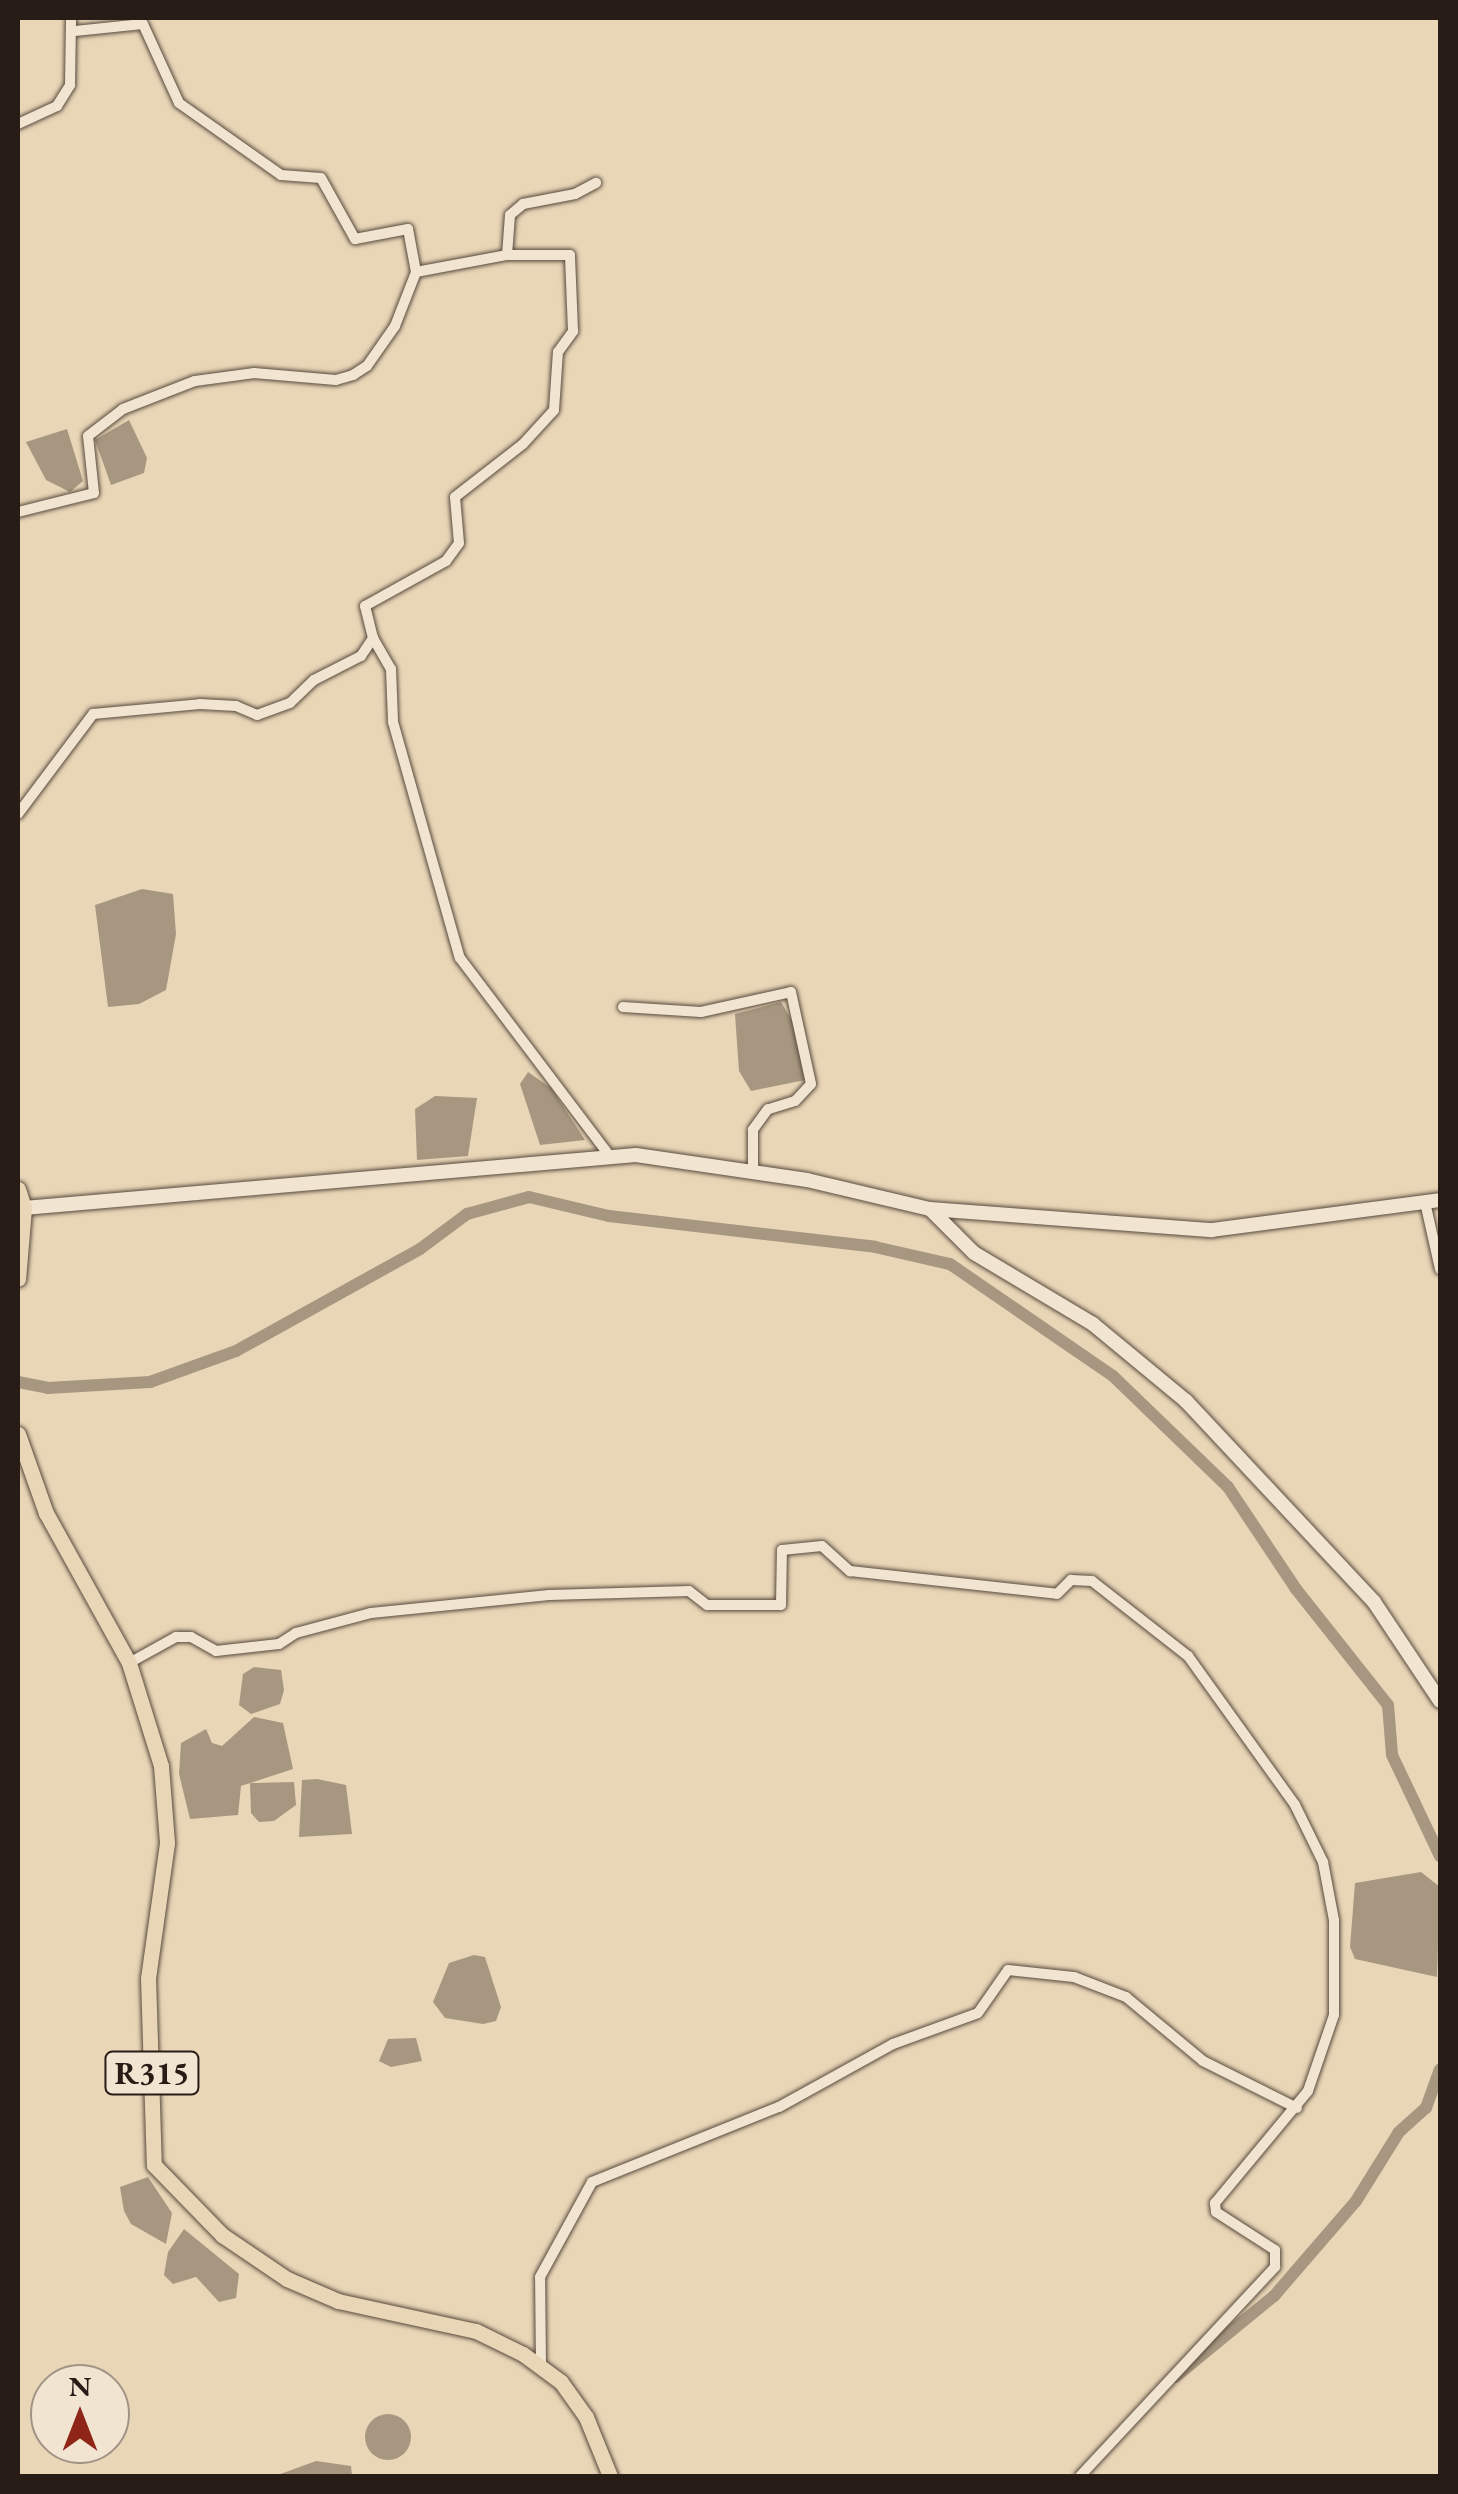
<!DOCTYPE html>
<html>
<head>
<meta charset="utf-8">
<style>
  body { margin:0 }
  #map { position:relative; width:1458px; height:2494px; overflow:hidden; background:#e9d6b7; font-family:"EB Garamond",serif }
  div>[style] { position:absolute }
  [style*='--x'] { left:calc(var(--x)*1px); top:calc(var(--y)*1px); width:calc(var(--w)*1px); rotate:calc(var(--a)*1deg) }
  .water>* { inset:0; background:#a79780 }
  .round { border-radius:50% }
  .canal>* { height:12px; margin:-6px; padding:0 6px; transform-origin:6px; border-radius:6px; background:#a79780 }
  .roads { filter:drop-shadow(0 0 2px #584a3e) drop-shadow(0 0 2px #584a3e) }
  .street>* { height:10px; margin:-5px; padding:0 5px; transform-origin:5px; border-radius:5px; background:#f1e4d0 }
  .secondary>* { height:14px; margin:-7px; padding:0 7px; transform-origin:7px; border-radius:7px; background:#f1e4d0 }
  .primary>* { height:15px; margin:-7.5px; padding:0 7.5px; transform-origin:7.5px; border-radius:7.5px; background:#e9d6b7 }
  span { translate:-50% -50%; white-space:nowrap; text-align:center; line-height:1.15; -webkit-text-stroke:9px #f1e4d0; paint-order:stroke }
  .shield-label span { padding:2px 8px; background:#f1e4d0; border:2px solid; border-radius:8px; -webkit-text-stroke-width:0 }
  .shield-label { font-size:32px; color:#281c16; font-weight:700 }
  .frame { position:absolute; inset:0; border:20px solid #281c16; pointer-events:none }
  .north { position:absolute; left:30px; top:2364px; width:100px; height:100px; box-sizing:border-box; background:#f1e4d0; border:2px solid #a19486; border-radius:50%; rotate:0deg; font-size:28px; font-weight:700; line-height:40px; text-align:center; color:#281c16 }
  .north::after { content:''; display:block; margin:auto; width:35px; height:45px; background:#8f2418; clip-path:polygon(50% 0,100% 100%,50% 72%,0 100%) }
</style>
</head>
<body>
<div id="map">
  <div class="water">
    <div style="clip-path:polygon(129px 420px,147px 458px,144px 473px,111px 485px,95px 440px)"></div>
    <div style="clip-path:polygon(67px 429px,83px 481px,70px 492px,46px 480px,26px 442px)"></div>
    <div style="clip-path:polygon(142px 889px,173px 894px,176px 934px,166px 990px,139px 1004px,108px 1007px,95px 905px)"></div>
    <div style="clip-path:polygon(781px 1002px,794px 1024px,805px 1080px,751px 1091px,739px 1071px,735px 1014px)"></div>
    <div style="clip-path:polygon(528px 1072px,551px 1088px,585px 1140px,540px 1145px,520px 1084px)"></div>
    <div style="clip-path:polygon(435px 1096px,477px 1098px,468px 1156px,417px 1160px,415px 1109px)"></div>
    <div style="clip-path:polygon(254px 1667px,281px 1670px,284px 1690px,280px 1704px,251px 1714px,239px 1705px,243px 1674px)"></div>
    <div style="clip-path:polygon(254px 1717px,283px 1723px,293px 1769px,241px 1786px,238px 1815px,190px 1819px,179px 1774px,181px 1743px,206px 1729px,212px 1743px,222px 1746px)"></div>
    <div style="clip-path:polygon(317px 1779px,346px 1785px,352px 1834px,299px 1837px,302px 1780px)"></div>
    <div style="clip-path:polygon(294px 1782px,296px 1805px,274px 1821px,259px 1822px,251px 1813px,250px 1783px)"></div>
    <div style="clip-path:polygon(1421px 1872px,1440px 1887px,1437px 1977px,1355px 1959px,1350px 1947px,1355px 1883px)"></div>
    <div style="clip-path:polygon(474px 1955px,485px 1957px,501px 2007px,496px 2021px,483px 2024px,445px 2018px,433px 2002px,449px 1963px)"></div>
    <div style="clip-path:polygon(416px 2038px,422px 2061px,391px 2067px,379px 2061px,388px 2039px)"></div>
    <div style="clip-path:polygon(148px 2177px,172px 2213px,166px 2244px,131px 2224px,124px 2211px,120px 2187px)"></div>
    <div style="clip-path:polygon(184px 2229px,239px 2274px,236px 2298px,219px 2302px,196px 2277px,173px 2284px,164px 2275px,168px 2252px)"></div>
    <div class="round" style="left:365px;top:2414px;width:46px;height:46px"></div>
    <div style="clip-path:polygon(316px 2461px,351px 2466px,352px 2476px,275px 2476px)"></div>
  </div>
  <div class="canal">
    <div style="--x:18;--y:1382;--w:31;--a:11"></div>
    <div style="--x:48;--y:1388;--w:102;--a:-3.4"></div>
    <div style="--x:150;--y:1382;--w:91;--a:-19.8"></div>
    <div style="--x:236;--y:1351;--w:210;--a:-29"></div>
    <div style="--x:420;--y:1249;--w:59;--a:-36.7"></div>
    <div style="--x:467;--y:1214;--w:64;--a:-15.3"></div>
    <div style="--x:529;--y:1197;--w:82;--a:13.4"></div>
    <div style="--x:609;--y:1216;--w:268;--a:6.6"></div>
    <div style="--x:875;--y:1247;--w:77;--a:12.8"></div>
    <div style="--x:950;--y:1264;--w:198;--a:34.5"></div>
    <div style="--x:1113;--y:1376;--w:160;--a:44"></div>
    <div style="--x:1228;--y:1487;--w:123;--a:56.3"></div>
    <div style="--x:1296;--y:1589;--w:148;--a:51.6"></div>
    <div style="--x:1388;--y:1705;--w:50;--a:85.4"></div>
    <div style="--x:1392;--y:1755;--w:112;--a:64.6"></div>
    <div style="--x:1175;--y:2377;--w:128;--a:-39.3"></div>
    <div style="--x:1274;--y:2296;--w:125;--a:-49.2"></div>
    <div style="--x:1356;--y:2201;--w:81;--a:-58.1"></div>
    <div style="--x:1399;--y:2132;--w:36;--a:-42"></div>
    <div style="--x:1426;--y:2108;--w:41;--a:-70.3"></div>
  </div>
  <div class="roads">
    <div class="street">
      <div style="--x:75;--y:31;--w:68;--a:-5.9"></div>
      <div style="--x:143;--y:24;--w:87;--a:65.5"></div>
      <div style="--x:179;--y:103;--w:125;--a:35.2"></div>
      <div style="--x:281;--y:175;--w:40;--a:4.3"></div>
      <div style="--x:321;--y:178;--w:70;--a:60.9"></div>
      <div style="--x:355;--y:239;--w:54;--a:-10.7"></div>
      <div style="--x:408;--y:229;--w:44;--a:79.5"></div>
      <div style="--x:416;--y:272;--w:93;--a:-10.6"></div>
      <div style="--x:507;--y:255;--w:40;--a:-85.7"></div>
      <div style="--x:510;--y:215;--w:17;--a:-40"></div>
      <div style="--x:523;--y:204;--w:53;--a:-10.9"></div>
      <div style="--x:575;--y:194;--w:24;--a:-28"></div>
      <div style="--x:18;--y:124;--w:43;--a:-24.8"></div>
      <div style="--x:57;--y:106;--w:25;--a:-58"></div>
      <div style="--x:70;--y:85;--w:67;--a:-89.1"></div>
      <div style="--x:18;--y:512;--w:78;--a:-14"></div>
      <div style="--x:94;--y:493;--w:57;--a:-96"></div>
      <div style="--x:88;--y:436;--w:44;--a:-37.6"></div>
      <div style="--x:123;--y:409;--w:77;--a:-21.3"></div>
      <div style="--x:195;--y:381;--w:60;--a:-7.7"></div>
      <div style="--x:254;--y:373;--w:82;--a:4.9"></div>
      <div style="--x:336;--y:380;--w:18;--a:-16"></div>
      <div style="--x:353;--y:375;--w:17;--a:-33"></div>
      <div style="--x:367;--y:366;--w:49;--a:-55"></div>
      <div style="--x:395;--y:326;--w:58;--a:-68.7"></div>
      <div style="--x:373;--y:638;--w:36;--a:60"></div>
      <div style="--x:391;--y:669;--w:53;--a:87.8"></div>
      <div style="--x:393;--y:722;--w:245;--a:74.2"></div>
      <div style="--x:460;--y:958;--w:247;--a:52.9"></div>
      <div style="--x:18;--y:814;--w:125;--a:-53.1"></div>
      <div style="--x:93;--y:714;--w:107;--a:-5.3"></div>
      <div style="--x:200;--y:704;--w:36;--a:3"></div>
      <div style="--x:236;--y:706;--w:23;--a:23"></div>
      <div style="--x:257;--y:715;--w:35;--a:-20"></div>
      <div style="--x:290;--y:703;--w:33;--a:-44"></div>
      <div style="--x:314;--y:680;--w:53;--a:-27.1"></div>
      <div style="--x:361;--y:656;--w:22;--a:-56"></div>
      <div style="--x:373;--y:638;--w:33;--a:-104"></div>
      <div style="--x:365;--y:606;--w:93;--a:-29.1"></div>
      <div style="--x:446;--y:561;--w:22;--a:-54"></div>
      <div style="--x:459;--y:543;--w:46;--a:-95"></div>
      <div style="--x:455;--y:497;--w:86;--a:-37.9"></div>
      <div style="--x:523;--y:444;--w:46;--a:-47.6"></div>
      <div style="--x:554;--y:410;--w:58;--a:-86.1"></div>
      <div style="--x:558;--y:352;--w:26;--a:-54"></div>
      <div style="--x:573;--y:331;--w:76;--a:-92.3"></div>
      <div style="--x:570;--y:255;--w:63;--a:180"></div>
      <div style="--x:623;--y:1007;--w:78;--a:3.7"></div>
      <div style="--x:701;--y:1012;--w:92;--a:-12.5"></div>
      <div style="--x:791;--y:992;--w:94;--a:77.7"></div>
      <div style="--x:811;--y:1084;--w:23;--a:133"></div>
      <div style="--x:795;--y:1101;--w:28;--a:163"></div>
      <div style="--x:768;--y:1109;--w:26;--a:126"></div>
      <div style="--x:753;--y:1130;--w:41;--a:90"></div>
      <div style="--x:1425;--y:1202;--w:69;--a:77.4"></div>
      <div style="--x:129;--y:1663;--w:54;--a:-29"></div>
      <div style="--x:176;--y:1637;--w:15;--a:0"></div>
      <div style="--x:191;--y:1637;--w:29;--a:29"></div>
      <div style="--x:216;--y:1651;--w:63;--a:-6.3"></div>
      <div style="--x:279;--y:1644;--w:20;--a:-33"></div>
      <div style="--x:296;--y:1633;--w:78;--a:-14.9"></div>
      <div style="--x:371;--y:1613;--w:179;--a:-5.8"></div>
      <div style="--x:549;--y:1595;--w:140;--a:-1.6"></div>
      <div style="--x:689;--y:1591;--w:23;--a:38"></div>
      <div style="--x:707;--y:1605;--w:74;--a:0"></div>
      <div style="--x:781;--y:1605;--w:55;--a:-89"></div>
      <div style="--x:782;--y:1550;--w:40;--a:-5.7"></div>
      <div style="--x:822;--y:1546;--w:38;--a:42"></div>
      <div style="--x:850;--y:1571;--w:208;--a:6.3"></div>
      <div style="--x:1057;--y:1594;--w:20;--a:-45"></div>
      <div style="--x:1071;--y:1580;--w:21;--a:3"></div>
      <div style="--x:1092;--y:1581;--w:122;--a:38"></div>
      <div style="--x:1188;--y:1656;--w:183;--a:54.3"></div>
      <div style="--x:1295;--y:1805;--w:64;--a:63.8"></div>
      <div style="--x:1323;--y:1862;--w:59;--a:79.3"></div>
      <div style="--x:1334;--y:1920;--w:95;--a:90"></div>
      <div style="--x:1334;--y:2015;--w:80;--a:108.9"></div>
      <div style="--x:1308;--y:2091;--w:146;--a:129.7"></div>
      <div style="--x:1215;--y:2203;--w:9;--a:84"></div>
      <div style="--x:1216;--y:2212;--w:70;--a:32.8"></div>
      <div style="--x:1275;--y:2250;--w:17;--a:90"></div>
      <div style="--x:1275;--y:2267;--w:286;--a:133"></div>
      <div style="--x:541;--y:2366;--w:89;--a:-90.6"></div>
      <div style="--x:540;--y:2277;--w:108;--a:-61.3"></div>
      <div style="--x:592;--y:2182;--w:201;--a:-21.9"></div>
      <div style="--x:779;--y:2107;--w:130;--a:-28.9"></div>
      <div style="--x:893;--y:2044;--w:90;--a:-20"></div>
      <div style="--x:978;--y:2013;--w:52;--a:-55.1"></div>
      <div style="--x:1008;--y:1970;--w:66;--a:6.1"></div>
      <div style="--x:1074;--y:1977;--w:56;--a:21"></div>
      <div style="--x:1126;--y:1997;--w:100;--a:39.7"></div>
      <div style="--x:1203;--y:2061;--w:105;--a:26.6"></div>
    </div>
    <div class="secondary">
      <div style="--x:24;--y:1208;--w:614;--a:-4.95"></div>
      <div style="--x:636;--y:1155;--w:173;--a:8.3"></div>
      <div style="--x:807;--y:1180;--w:126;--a:13.3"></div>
      <div style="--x:930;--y:1209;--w:62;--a:45"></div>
      <div style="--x:974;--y:1253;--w:139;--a:30.8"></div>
      <div style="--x:1093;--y:1324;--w:121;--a:39.6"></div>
      <div style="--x:1186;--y:1401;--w:275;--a:46.9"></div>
      <div style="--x:1374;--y:1602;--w:119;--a:56.3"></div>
      <div style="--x:930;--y:1209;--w:283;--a:4.3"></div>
      <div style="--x:1212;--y:1230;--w:230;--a:-7.5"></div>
    </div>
    <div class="primary">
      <div style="--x:18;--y:1189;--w:20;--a:72"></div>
      <div style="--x:24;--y:1208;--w:71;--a:94.8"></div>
      <div style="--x:18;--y:1434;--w:84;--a:70.5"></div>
      <div style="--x:46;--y:1513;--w:171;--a:61"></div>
      <div style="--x:129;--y:1663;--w:108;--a:72.7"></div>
      <div style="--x:161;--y:1766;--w:77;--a:85.5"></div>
      <div style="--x:167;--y:1843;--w:136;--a:98"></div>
      <div style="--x:148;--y:1978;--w:187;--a:88.2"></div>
      <div style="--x:154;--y:2165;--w:98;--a:45.8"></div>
      <div style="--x:222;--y:2235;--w:78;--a:34.1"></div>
      <div style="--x:287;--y:2279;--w:56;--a:23.3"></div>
      <div style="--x:338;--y:2301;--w:141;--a:12.3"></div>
      <div style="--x:476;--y:2331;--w:52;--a:26.1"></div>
      <div style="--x:523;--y:2354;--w:47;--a:36.4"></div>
      <div style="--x:561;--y:2382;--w:43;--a:54.5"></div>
      <div style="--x:586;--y:2417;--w:64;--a:67.9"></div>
    </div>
  </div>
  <div class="shield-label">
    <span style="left:152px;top:2073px">R315</span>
  </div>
  <div class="frame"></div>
  <div class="north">N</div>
</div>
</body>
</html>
